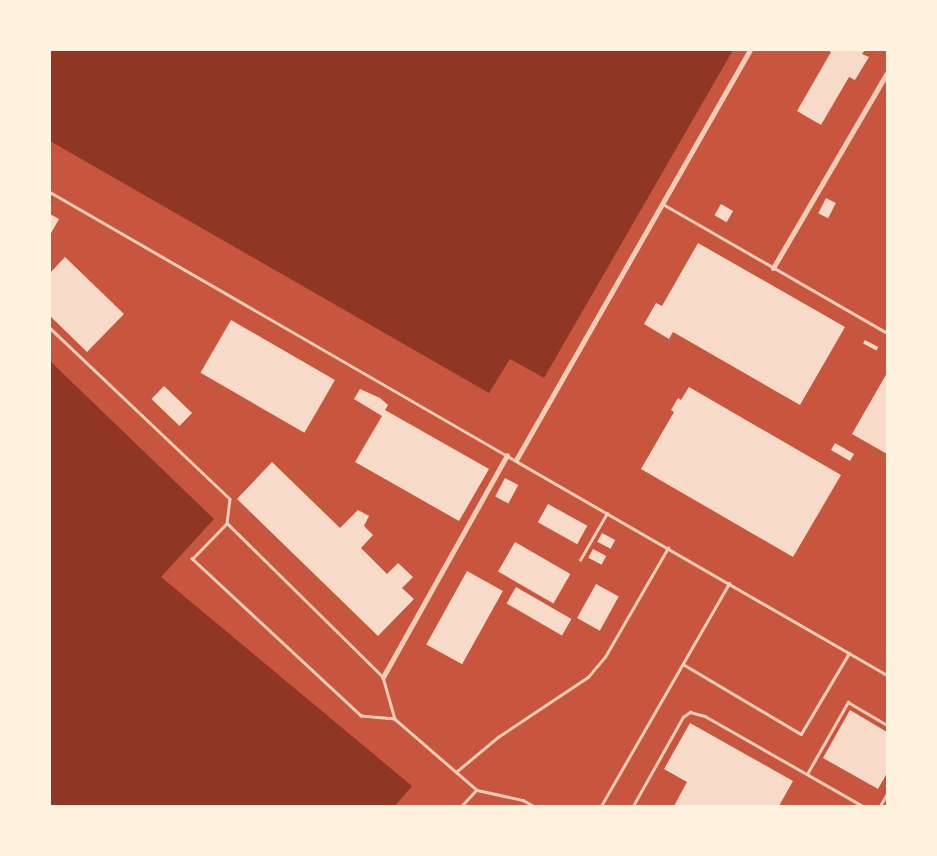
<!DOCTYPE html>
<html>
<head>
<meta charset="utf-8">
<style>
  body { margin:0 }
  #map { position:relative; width:937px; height:856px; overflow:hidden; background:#c8553d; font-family:Manrope,sans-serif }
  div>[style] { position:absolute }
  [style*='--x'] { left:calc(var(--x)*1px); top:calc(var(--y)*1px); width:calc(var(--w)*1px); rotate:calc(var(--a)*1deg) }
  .water>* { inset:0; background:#8f3625 }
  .building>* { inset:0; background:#f7dbc8; transform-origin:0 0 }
  .service>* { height:2.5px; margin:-1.25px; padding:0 1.25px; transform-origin:1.25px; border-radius:1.25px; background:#f1ccb7 }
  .minor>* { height:5px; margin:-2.5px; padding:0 2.5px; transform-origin:2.5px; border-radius:2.5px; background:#f1ccb7 }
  span { translate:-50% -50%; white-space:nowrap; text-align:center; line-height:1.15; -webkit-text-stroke:4px #fff3e0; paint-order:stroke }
  .frame { position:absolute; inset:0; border:51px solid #fff3e0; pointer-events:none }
</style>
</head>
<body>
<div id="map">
  <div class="water">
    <div style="clip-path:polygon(50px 50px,733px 50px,544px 378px,510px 359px,489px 393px,50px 141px)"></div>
    <div style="clip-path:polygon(50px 361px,214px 519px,161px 577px,412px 786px,395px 806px,50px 806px)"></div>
  </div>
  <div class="building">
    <div style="clip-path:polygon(827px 50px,865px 50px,862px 54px,869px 57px,855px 80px,849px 77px,821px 125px,797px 111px,831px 52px)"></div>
    <div style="left:826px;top:198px;width:11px;height:17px;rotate:27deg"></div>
    <div style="left:721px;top:204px;width:14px;height:13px;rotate:30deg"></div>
    <div style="clip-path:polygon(50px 214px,59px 219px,50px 235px)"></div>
    <div style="clip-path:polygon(698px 243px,845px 327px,800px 405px,673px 332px,669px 339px,644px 324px,656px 303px,662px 306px)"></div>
    <div style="clip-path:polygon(65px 257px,124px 314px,87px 352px,50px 316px,50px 273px)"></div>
    <div style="left:231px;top:320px;width:120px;height:61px;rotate:30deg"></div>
    <div style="left:865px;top:340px;width:15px;height:4px;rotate:28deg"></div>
    <div style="clip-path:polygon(887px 373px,887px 454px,852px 434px)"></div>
    <div style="left:164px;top:386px;width:39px;height:18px;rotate:44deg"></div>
    <div style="clip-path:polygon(689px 387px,841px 475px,793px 557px,641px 469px,674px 412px,671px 410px,678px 398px,681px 400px)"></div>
    <div style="clip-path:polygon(360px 389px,380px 398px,388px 405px,385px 410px,489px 469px,459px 521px,355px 462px,382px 416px,354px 399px)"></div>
    <div style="left:835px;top:443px;width:22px;height:8px;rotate:30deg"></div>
    <div style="clip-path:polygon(272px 462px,340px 528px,358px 510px,369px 516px,364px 526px,373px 535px,361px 548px,387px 574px,398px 563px,413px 577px,402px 588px,414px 599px,378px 636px,237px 499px)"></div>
    <div style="left:505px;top:478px;width:15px;height:21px;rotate:28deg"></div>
    <div style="left:548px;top:504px;width:45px;height:21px;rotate:29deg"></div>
    <div style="left:602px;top:533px;width:15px;height:10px;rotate:28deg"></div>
    <div style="left:515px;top:542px;width:64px;height:34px;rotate:30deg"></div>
    <div style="left:593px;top:549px;width:15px;height:10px;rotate:28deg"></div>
    <div style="left:467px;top:571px;width:41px;height:84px;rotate:29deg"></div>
    <div style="left:596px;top:584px;width:26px;height:39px;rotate:29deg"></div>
    <div style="left:516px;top:587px;width:64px;height:19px;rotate:30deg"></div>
    <div style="clip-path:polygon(850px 710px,887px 732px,887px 773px,878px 789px,823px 758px)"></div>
    <div style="clip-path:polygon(690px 723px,793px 781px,779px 806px,674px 806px,687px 782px,664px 769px)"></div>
  </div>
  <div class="service">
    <div style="--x:50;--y:192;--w:966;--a:29.99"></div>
    <div style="--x:663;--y:204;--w:258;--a:29.9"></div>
    <div style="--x:50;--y:328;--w:248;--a:43.5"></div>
    <div style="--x:230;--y:499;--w:24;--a:97"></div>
    <div style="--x:580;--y:560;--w:54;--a:-60.1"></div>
    <div style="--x:683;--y:664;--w:137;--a:30.7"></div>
    <div style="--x:801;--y:734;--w:94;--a:-59.3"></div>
    <div style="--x:395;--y:719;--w:34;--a:-175"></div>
    <div style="--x:361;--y:716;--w:231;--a:-137.1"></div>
    <div style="--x:192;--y:559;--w:50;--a:-45.8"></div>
    <div style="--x:227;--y:523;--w:219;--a:44.6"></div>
    <div style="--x:383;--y:677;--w:44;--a:74.1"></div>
    <div style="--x:395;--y:719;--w:108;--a:40.9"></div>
    <div style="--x:477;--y:790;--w:22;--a:133"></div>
    <div style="--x:456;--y:772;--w:55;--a:-39.8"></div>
    <div style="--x:498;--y:737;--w:108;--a:-33.7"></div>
    <div style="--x:588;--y:677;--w:26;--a:-50"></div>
    <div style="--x:605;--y:657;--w:126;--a:-60"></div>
    <div style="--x:807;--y:774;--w:83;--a:-60.3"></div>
    <div style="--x:848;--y:702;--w:45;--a:30.5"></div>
    <div style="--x:477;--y:790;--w:47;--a:12.3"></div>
    <div style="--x:523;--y:800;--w:13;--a:29"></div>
    <div style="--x:601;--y:806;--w:257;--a:-60.1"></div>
    <div style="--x:633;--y:806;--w:102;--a:-60.7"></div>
    <div style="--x:683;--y:717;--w:9;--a:-36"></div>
    <div style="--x:690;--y:712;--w:16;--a:15"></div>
    <div style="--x:705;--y:716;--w:182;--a:29.7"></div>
    <div style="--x:880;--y:806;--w:14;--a:-60"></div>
  </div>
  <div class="minor">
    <div style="--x:773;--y:268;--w:226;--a:-59.7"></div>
    <div style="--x:516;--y:460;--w:472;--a:-60.3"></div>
    <div style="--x:383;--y:677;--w:254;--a:-60.8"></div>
  </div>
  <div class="frame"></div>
</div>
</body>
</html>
